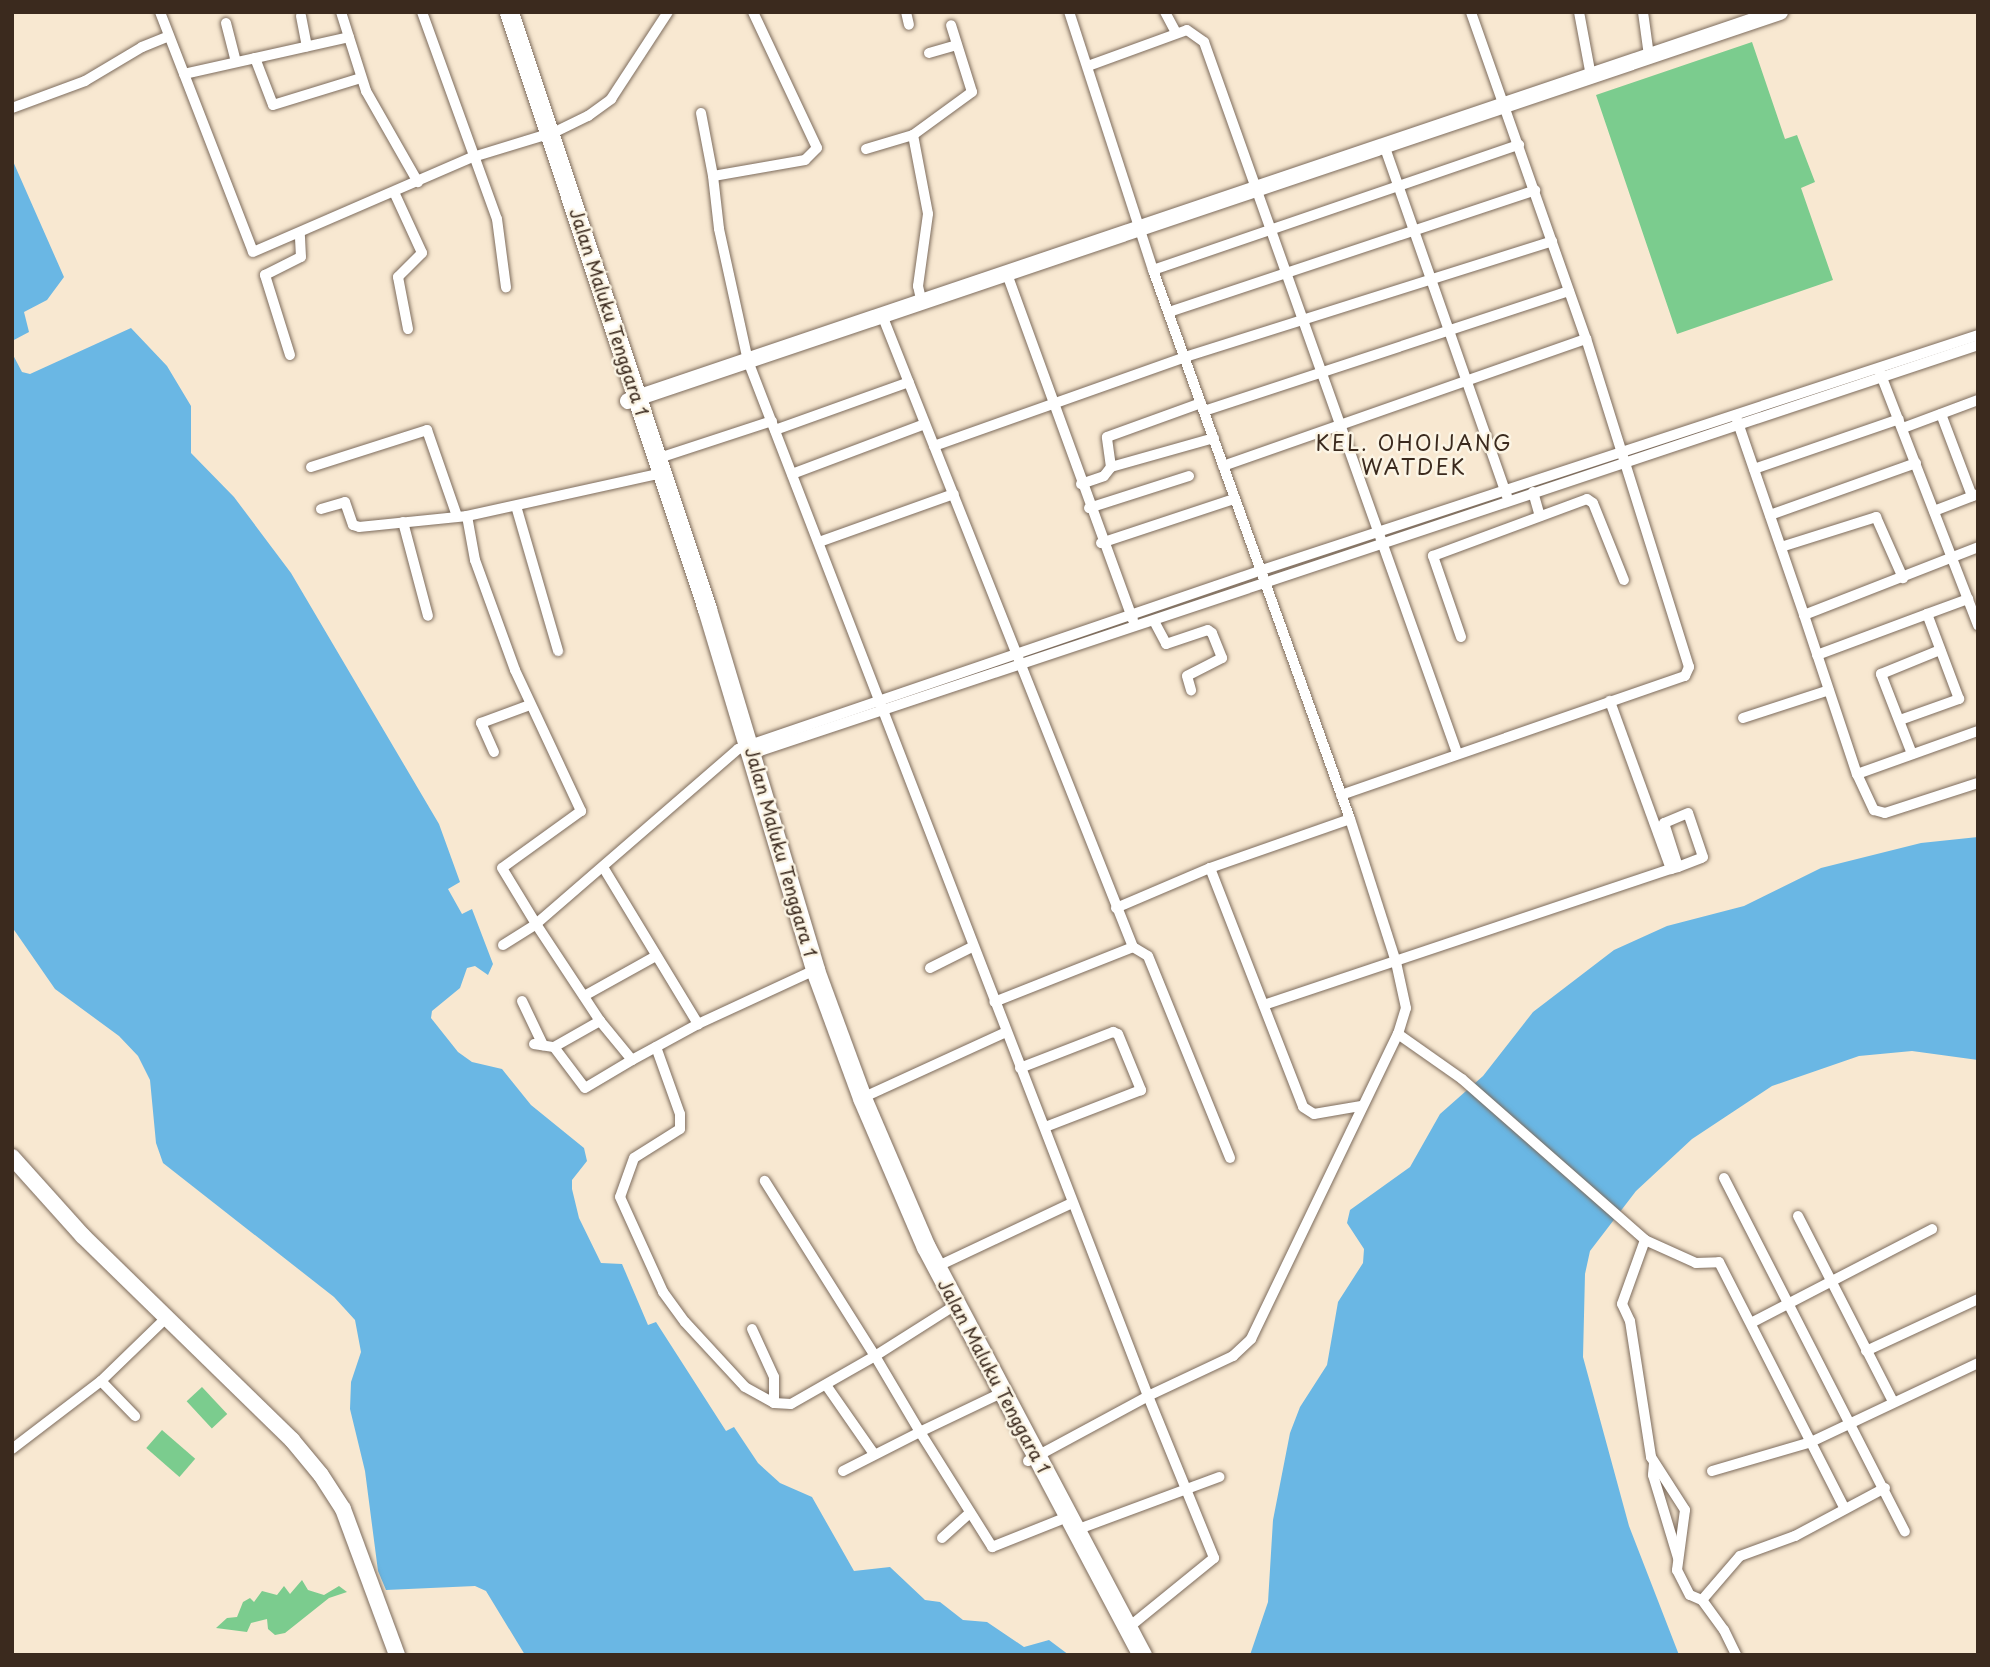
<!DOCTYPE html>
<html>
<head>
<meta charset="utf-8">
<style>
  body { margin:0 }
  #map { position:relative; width:1990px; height:1667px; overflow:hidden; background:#f8e8d1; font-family:"Playpen Sans",sans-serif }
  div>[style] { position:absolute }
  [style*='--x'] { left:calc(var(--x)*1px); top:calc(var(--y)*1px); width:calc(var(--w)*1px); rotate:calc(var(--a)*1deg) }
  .green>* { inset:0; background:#7bcc8e; transform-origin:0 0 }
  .water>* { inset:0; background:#6ab7e4 }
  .roads { filter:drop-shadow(0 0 2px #7d6c5d) drop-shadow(0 0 2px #7d6c5d) }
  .street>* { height:10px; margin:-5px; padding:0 5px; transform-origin:5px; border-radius:5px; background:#fff }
  .secondary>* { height:16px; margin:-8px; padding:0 8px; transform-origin:8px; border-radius:8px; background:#fff }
  .highway>* { height:19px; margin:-9.5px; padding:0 9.5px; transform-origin:9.5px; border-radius:9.5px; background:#fff }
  span { translate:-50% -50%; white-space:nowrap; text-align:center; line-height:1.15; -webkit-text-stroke:5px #fcf5e5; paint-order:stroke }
  .street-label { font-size:18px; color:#3b2a1e }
  .quarter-label { font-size:21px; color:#3b2a1e; letter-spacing:2px }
  .frame { position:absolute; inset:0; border:14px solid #3b2a1e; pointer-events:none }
</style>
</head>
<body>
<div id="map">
  <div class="green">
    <div style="clip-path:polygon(1752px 42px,1785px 139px,1797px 135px,1815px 182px,1801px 188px,1833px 280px,1677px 334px,1596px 95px)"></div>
    <div style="left:202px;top:1387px;width:37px;height:21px;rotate:47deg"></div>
    <div style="left:162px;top:1430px;width:44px;height:24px;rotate:41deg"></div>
    <div style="clip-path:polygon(302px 1580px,308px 1590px,324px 1595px,339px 1586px,347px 1592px,329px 1598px,285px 1633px,275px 1635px,268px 1629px,267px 1619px,251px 1623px,247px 1632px,216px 1628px,227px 1618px,237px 1617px,243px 1602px,250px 1598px,254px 1602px,262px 1591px,277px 1595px,284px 1586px,290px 1594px)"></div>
  </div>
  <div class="water">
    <div style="clip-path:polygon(12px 159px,64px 277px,47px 300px,24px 312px,29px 332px,12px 341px)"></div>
    <div style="clip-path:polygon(131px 328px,167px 366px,191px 406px,191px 453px,234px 497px,291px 573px,439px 824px,460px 882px,448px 889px,462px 914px,472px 909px,493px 964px,488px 975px,475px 966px,467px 968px,460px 988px,432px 1011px,431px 1018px,458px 1052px,472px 1062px,502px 1069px,531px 1105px,584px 1148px,587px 1161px,572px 1180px,572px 1189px,579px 1218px,601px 1263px,622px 1264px,648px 1325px,656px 1322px,726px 1431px,734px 1427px,758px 1463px,780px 1483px,812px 1497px,854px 1571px,890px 1567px,925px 1600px,940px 1602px,963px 1620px,987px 1622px,1024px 1647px,1049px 1640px,1069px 1655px,525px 1655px,486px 1591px,475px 1586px,386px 1590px,378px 1571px,365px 1471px,350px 1409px,351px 1382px,361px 1352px,355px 1320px,334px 1297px,163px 1163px,156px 1143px,150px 1080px,138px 1056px,119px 1036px,55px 989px,12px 927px,12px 353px,22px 372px,30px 374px)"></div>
    <div style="clip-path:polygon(1978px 837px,1978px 1060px,1912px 1051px,1859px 1056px,1772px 1086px,1692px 1139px,1636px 1191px,1590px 1251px,1585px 1274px,1583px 1357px,1629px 1526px,1679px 1655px,1250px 1655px,1268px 1602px,1273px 1520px,1290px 1433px,1300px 1407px,1327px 1365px,1338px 1302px,1363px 1263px,1364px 1249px,1347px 1223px,1350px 1210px,1410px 1167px,1440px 1114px,1483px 1076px,1533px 1012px,1614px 950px,1667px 926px,1744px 906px,1821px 868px,1921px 843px)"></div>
  </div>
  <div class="roads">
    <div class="street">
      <div style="--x:160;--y:12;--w:257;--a:68.8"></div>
      <div style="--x:253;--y:252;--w:240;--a:-23.4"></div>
      <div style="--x:473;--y:157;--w:86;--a:-17"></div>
      <div style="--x:555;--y:132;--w:37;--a:-26"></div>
      <div style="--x:588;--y:116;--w:29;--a:-36"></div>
      <div style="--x:611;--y:99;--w:104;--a:-56.8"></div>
      <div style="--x:341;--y:12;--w:83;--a:72.4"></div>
      <div style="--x:366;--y:91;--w:105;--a:60.3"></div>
      <div style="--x:422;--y:12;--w:220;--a:70.1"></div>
      <div style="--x:497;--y:219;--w:69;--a:82.5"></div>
      <div style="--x:753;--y:12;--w:150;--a:64.8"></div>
      <div style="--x:817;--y:148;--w:17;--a:135"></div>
      <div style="--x:805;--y:160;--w:93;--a:170.1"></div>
      <div style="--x:713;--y:176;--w:53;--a:83.5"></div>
      <div style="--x:719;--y:229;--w:135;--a:77.6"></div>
      <div style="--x:748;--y:361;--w:1110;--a:68.87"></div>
      <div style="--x:1148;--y:1396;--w:94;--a:-25.2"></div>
      <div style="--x:1233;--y:1356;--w:25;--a:-43"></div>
      <div style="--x:1251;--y:1339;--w:339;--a:-64.3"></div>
      <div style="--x:1398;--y:1034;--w:27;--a:-73"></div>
      <div style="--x:1406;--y:1008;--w:47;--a:-102.3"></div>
      <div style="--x:1396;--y:962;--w:150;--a:-107.8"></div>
      <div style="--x:1350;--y:819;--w:583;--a:-109.74"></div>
      <div style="--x:1153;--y:270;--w:271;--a:-108"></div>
      <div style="--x:906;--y:12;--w:13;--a:77"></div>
      <div style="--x:1165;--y:12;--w:24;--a:62"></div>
      <div style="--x:1579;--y:12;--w:65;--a:79.4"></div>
      <div style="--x:1643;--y:12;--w:44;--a:82.2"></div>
      <div style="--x:301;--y:16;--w:31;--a:79"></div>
      <div style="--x:226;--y:23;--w:40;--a:75.6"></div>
      <div style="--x:929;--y:53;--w:29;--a:-16"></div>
      <div style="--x:255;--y:58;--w:50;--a:69"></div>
      <div style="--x:273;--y:105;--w:92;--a:-17.1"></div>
      <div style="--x:1088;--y:66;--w:105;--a:-20"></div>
      <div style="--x:1187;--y:30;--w:21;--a:35"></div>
      <div style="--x:1204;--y:42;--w:755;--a:70.41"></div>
      <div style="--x:184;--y:74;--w:169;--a:-12.6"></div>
      <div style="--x:12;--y:108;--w:78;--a:-20.3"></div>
      <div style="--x:85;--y:81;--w:66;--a:-30.8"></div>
      <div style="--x:142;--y:47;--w:29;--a:-22"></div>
      <div style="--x:701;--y:113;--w:64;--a:79.2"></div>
      <div style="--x:913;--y:135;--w:80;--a:79.2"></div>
      <div style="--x:928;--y:214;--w:73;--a:97.9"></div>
      <div style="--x:918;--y:286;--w:17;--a:77"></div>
      <div style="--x:1384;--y:145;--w:372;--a:70.7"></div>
      <div style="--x:866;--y:149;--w:49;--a:-16.6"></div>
      <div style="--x:913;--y:135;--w:73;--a:-36.1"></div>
      <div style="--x:972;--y:92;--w:70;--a:-107.4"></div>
      <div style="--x:394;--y:192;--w:67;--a:65.3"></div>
      <div style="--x:422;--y:253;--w:34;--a:135"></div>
      <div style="--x:398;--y:277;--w:53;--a:79.1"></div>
      <div style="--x:1153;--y:270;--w:387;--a:-18.9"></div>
      <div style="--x:1007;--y:274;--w:368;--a:70"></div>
      <div style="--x:1169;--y:312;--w:386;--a:-18.4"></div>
      <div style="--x:882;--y:315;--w:680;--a:68.34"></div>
      <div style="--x:1133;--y:947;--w:149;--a:158.4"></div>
      <div style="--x:290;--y:355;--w:84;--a:-107.4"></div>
      <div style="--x:265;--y:275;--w:40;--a:-26.6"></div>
      <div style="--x:301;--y:257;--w:22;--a:-93"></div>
      <div style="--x:1879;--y:370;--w:274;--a:68.8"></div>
      <div style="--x:1204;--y:411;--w:384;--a:-18.2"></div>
      <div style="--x:1941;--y:414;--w:88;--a:69.3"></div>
      <div style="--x:1737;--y:420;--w:206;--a:71"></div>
      <div style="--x:1804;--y:615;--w:187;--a:-21.3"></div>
      <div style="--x:1903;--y:428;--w:80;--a:-20.5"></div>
      <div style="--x:775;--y:430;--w:142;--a:-19.7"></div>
      <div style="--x:934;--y:446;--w:266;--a:-19.5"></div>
      <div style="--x:1185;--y:357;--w:385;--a:-17.5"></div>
      <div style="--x:656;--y:459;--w:122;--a:-18.1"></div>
      <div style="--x:1223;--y:466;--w:385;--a:-19.3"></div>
      <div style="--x:311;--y:467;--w:122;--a:-17.7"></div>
      <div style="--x:427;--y:430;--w:91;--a:70.8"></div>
      <div style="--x:1111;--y:467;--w:30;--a:-98"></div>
      <div style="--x:1107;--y:437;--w:100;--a:-19.9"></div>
      <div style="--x:1754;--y:469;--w:153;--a:-19"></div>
      <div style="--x:792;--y:474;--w:142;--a:-20.6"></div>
      <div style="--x:1081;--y:484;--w:24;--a:-19"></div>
      <div style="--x:1104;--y:476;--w:11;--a:-52"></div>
      <div style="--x:1111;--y:467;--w:107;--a:-15.7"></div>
      <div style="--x:1533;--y:492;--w:25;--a:74"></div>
      <div style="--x:516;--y:506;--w:151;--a:73.8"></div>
      <div style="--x:1089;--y:508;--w:105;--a:-17.7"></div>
      <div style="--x:321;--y:509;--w:25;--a:-16"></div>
      <div style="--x:345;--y:502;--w:24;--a:71"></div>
      <div style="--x:353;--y:525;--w:6;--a:18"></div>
      <div style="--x:359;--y:527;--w:109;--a:-5.8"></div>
      <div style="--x:467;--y:516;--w:190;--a:-12.4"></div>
      <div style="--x:1934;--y:511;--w:47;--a:-21.1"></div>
      <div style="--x:1770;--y:515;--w:155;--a:-19.6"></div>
      <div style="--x:467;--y:516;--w:45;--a:79.7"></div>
      <div style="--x:475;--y:560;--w:117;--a:70"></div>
      <div style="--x:515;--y:670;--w:156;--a:64.9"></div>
      <div style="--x:581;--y:811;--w:97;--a:144.2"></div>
      <div style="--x:502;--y:868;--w:66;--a:58.7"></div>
      <div style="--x:536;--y:924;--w:267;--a:-40.9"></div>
      <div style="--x:738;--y:749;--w:551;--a:-18.86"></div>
      <div style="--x:1259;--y:571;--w:757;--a:-18.17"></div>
      <div style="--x:403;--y:522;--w:97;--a:75.1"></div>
      <div style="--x:819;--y:542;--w:143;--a:-19.6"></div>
      <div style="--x:1101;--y:543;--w:140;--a:-18.3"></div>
      <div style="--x:1781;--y:547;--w:100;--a:-17.5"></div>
      <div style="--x:1876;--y:517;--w:67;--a:66.1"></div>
      <div style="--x:1804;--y:615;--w:168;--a:71.6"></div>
      <div style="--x:1857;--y:774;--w:40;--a:65"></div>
      <div style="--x:1874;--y:810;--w:11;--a:15"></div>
      <div style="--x:1885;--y:813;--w:98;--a:-17.9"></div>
      <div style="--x:1154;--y:621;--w:26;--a:62"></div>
      <div style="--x:1166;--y:644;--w:44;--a:-18.4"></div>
      <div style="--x:1208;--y:630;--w:5;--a:37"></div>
      <div style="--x:1212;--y:633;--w:27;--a:68"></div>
      <div style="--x:1222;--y:658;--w:39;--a:153"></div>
      <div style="--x:1187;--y:676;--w:15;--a:74"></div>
      <div style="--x:1461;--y:637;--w:86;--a:-109.1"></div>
      <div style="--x:1433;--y:556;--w:164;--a:-20.3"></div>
      <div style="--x:1587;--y:499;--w:7;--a:34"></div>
      <div style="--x:1593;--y:503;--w:83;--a:68.1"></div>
      <div style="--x:1817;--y:655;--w:117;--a:-20.4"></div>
      <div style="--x:1743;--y:718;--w:90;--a:-18"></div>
      <div style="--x:1900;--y:720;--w:63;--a:-19.6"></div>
      <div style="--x:1959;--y:699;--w:91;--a:-110.6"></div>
      <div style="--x:1927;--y:614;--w:44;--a:-20.1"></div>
      <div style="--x:494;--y:752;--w:32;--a:-114"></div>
      <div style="--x:481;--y:723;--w:52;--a:-20.2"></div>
      <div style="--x:1912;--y:754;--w:86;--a:-111.2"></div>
      <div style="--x:1881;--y:674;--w:64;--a:-22.1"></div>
      <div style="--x:748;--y:755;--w:1297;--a:-18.43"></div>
      <div style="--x:1857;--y:774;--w:128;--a:-19.6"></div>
      <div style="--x:1341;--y:795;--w:364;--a:-19.1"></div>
      <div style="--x:1685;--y:676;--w:10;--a:-66"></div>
      <div style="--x:1689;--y:667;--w:344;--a:-107.4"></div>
      <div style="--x:1586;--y:339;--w:347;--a:-109.4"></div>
      <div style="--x:603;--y:867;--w:184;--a:58.8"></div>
      <div style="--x:1210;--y:868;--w:256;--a:68.7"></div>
      <div style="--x:1303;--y:1107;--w:13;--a:32"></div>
      <div style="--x:1314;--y:1114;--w:48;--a:-9.7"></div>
      <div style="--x:1671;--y:869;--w:7;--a:-16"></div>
      <div style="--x:1678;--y:867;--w:25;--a:-21"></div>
      <div style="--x:1701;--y:858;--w:2;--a:-27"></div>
      <div style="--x:1703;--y:857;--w:46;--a:-108.8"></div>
      <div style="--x:1688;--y:813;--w:26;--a:157"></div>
      <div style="--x:1664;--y:823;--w:46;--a:72.3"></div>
      <div style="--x:1116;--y:908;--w:102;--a:-23.1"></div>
      <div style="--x:1210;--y:868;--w:148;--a:-19.3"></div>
      <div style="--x:503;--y:945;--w:39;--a:-32"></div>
      <div style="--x:536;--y:924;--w:116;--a:56.6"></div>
      <div style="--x:600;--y:1021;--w:50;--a:50.6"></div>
      <div style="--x:632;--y:1060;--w:75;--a:-28.6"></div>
      <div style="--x:698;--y:1024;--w:129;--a:-24.8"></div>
      <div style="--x:1133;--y:947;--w:17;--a:31"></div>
      <div style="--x:1148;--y:956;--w:218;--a:67.9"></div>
      <div style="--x:930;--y:968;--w:47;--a:-26.6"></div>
      <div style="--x:584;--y:996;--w:82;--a:-29.1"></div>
      <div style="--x:522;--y:1001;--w:49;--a:64.5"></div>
      <div style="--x:1264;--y:1005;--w:429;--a:-18.5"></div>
      <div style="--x:1671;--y:869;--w:179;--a:-110"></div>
      <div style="--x:1398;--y:1034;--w:78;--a:35.1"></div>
      <div style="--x:1462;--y:1079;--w:244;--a:41.3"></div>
      <div style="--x:1645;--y:1240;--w:68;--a:109.8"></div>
      <div style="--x:1622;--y:1304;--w:19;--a:65"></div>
      <div style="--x:1630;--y:1321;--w:138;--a:81.2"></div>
      <div style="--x:1651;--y:1457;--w:63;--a:57.3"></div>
      <div style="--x:1685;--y:1510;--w:61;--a:97.6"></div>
      <div style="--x:1677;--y:1570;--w:28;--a:63"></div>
      <div style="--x:1690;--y:1595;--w:13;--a:23"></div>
      <div style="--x:1702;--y:1600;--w:37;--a:54"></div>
      <div style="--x:1724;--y:1630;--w:28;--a:64"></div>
      <div style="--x:534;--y:1044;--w:20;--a:9"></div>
      <div style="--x:554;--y:1047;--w:53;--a:-29.5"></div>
      <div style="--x:554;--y:1047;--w:51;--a:52.9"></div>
      <div style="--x:585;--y:1088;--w:55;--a:-30.8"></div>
      <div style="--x:656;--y:1047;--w:71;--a:70.3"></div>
      <div style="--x:680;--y:1114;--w:15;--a:90"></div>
      <div style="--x:680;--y:1129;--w:54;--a:147.8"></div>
      <div style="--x:634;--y:1158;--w:41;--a:109.7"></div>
      <div style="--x:620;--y:1197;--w:104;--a:65.6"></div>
      <div style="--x:663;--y:1292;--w:37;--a:54"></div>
      <div style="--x:685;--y:1322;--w:88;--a:47.3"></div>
      <div style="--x:745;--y:1387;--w:33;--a:29"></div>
      <div style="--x:774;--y:1403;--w:17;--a:3"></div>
      <div style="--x:791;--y:1404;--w:97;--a:-29.7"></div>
      <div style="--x:875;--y:1356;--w:207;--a:-122.2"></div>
      <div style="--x:1020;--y:1068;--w:100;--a:-21.2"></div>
      <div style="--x:1113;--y:1032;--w:5;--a:22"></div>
      <div style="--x:1118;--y:1034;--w:61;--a:67.7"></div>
      <div style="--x:1141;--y:1090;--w:103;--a:158.9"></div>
      <div style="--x:862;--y:1098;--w:158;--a:-24.6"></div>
      <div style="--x:1724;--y:1178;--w:397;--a:62.9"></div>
      <div style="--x:1798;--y:1216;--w:209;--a:62.9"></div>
      <div style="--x:1645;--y:1240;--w:56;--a:24.3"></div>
      <div style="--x:1696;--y:1263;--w:23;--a:-2"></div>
      <div style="--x:1719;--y:1262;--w:277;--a:63"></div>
      <div style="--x:936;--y:1267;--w:150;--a:-25.2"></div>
      <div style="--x:1751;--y:1323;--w:204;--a:-27.4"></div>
      <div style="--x:752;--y:1329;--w:53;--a:65.4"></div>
      <div style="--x:774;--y:1377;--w:26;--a:90"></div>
      <div style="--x:1866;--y:1351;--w:123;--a:-24.9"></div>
      <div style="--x:101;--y:1381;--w:49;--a:45.8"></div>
      <div style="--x:826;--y:1385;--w:84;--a:55.2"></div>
      <div style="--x:995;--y:1396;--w:83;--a:154.4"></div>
      <div style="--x:920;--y:1432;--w:136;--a:57.9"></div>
      <div style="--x:992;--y:1547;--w:73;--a:-21.7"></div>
      <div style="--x:12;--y:1449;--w:112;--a:-37.4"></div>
      <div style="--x:101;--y:1381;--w:89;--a:-44.1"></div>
      <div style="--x:1028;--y:1461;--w:136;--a:-28.4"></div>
      <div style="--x:1148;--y:1396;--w:175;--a:67.8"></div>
      <div style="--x:1214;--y:1558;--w:111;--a:140.9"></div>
      <div style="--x:1654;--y:1463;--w:12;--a:95"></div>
      <div style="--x:1653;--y:1475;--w:87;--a:73.2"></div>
      <div style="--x:843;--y:1471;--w:86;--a:-26.9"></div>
      <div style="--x:920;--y:1432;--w:88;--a:-120.6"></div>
      <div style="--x:875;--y:1356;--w:88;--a:-32.4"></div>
      <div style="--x:1712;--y:1471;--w:103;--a:-16.3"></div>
      <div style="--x:1811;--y:1442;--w:185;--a:-25.3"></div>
      <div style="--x:1076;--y:1530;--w:153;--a:-20.3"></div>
      <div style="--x:942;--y:1538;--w:38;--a:-42"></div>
      <div style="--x:1702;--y:1600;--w:58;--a:-49.2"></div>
      <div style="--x:1740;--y:1556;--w:59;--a:-20"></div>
      <div style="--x:1795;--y:1536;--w:102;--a:-28.1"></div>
    </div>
    <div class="secondary">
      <div style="--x:628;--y:401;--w:1216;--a:-18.66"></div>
      <div style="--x:12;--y:1157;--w:106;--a:48.1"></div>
      <div style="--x:83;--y:1236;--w:292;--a:44.3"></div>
      <div style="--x:292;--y:1440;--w:45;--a:50.4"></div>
      <div style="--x:321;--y:1475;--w:40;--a:57.1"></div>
      <div style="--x:343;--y:1509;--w:156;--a:69.7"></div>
    </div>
    <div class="highway">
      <div style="--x:509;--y:12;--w:629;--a:71.65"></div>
      <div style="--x:707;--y:609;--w:377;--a:73.3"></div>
      <div style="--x:815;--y:970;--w:136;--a:69.8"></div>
      <div style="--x:862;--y:1098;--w:162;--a:66.8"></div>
      <div style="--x:926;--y:1247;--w:462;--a:62.1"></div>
    </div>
  </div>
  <div class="street-label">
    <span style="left:609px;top:312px;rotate:72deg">Jalan Maluku Tenggara 1</span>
    <span style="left:781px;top:852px;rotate:74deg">Jalan Maluku Tenggara 1</span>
    <span style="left:994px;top:1376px;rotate:62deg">Jalan Maluku Tenggara 1</span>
  </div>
  <div class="quarter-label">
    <span style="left:1414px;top:454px">KEL. OHOIJANG<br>WATDEK</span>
  </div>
  <div class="frame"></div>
</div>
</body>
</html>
